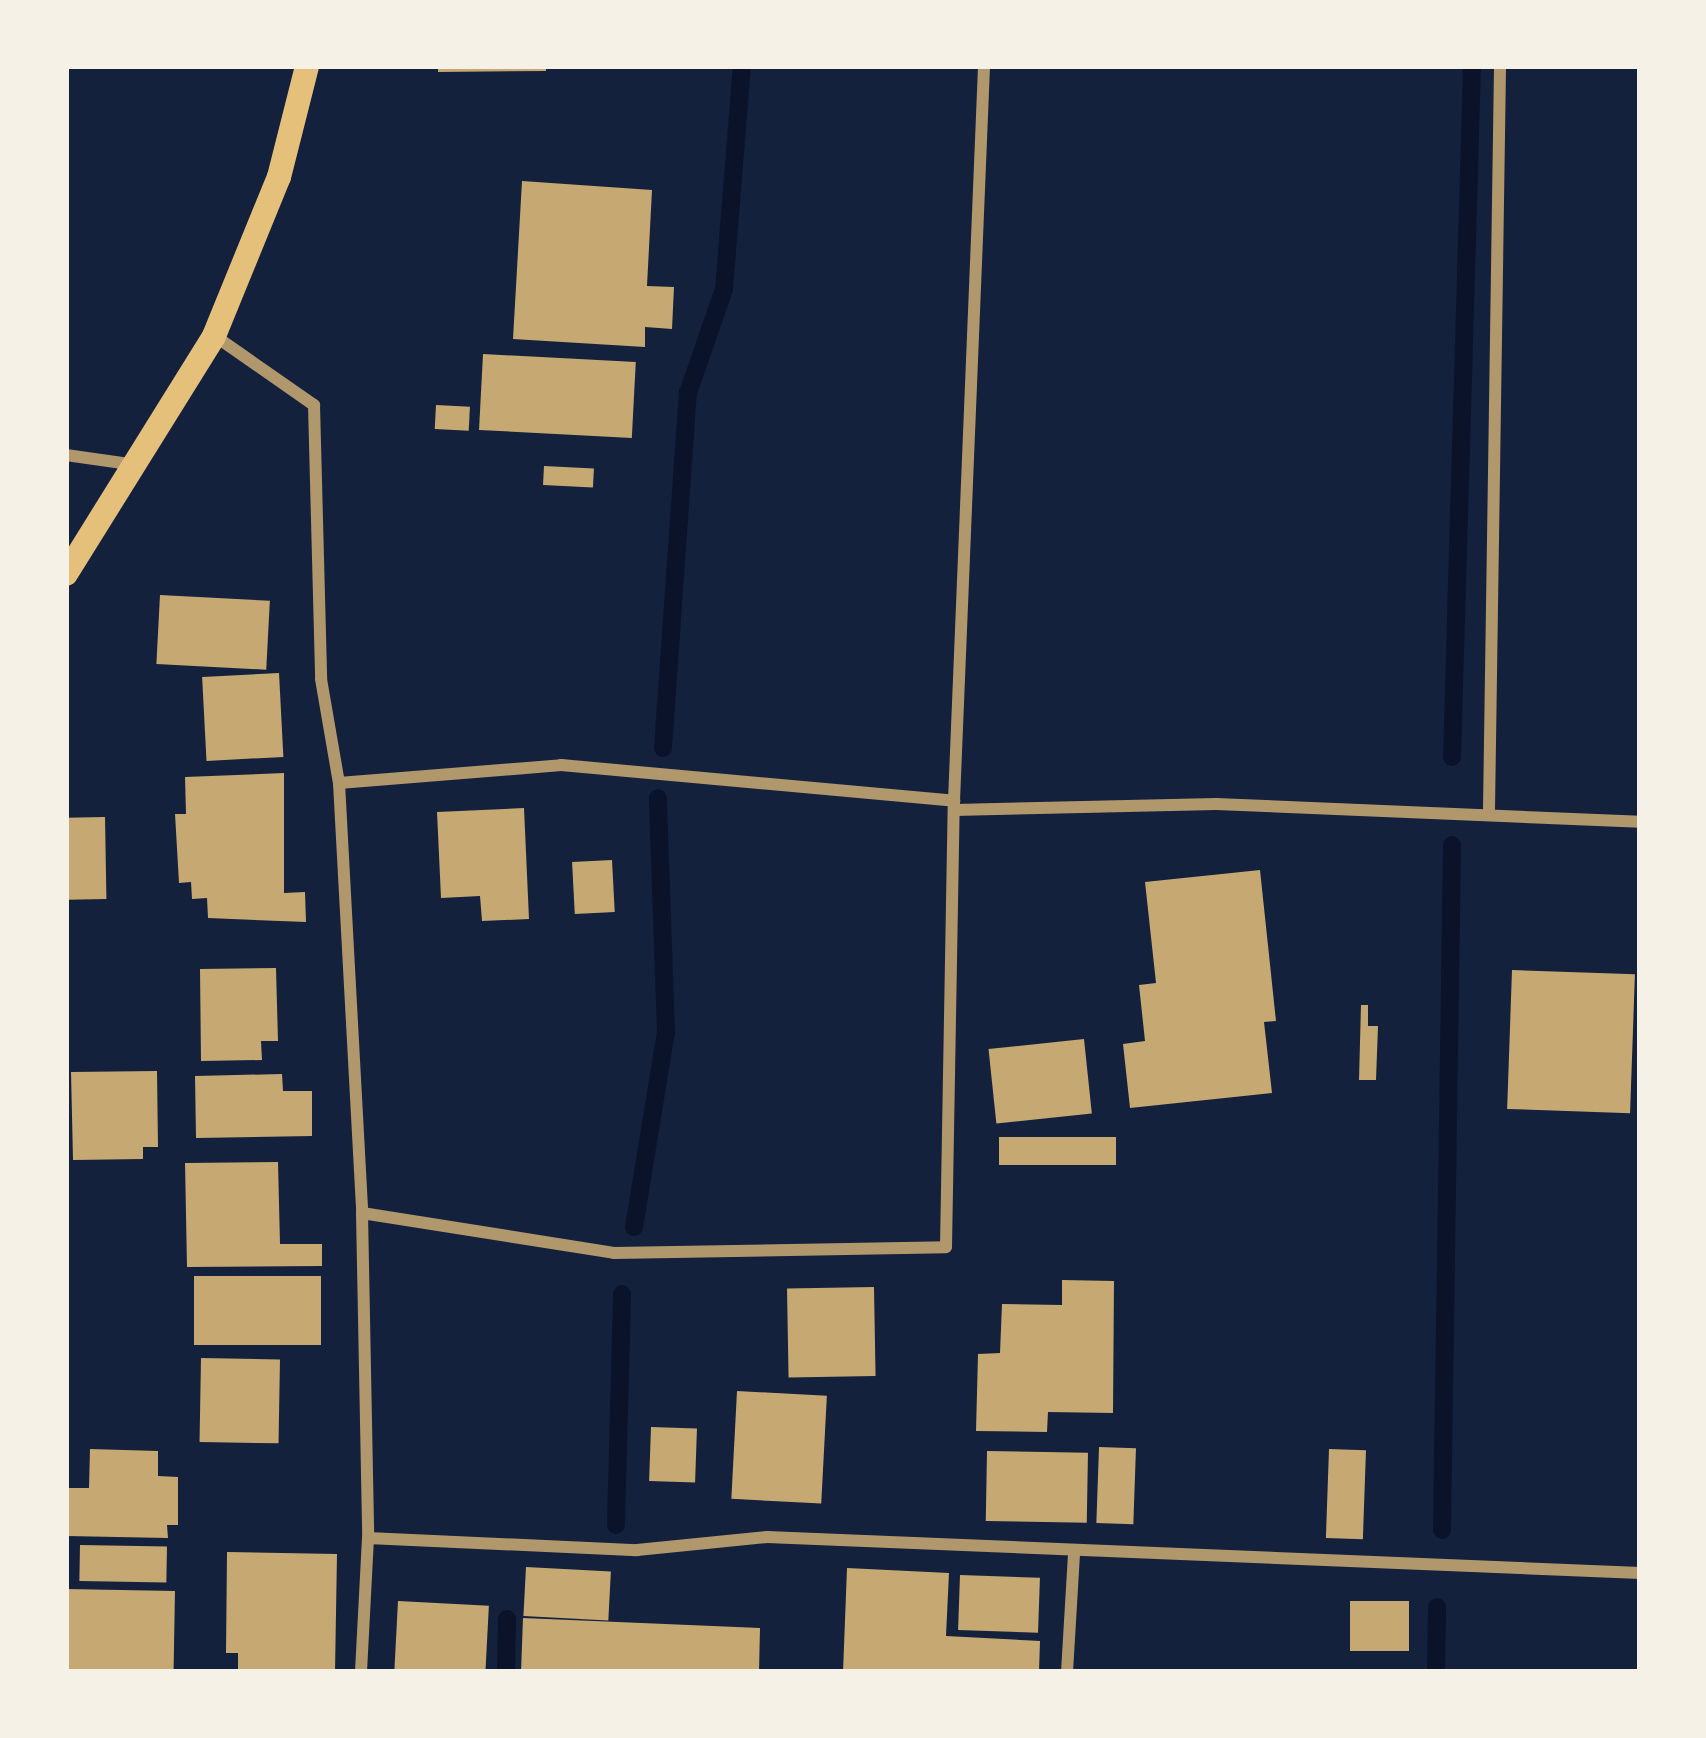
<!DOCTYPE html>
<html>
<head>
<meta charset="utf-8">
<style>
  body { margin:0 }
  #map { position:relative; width:1706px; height:1738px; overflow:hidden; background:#14213d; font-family:Overpass,sans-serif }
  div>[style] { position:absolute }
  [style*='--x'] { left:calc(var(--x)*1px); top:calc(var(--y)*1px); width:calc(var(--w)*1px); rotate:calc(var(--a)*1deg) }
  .stream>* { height:18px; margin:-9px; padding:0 9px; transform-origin:9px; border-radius:9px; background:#0b132b }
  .building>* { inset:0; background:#c6a872; transform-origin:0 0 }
  .minor>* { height:12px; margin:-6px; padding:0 6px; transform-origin:6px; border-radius:6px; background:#b1986c }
  .secondary>* { height:24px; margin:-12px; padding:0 12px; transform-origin:12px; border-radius:12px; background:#e5c07b }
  span { translate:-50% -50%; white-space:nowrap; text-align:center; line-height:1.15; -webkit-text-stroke:9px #f6f1e7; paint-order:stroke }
  .frame { position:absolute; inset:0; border:69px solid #f6f1e7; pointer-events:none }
</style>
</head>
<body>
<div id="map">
  <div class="stream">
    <div style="--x:663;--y:748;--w:356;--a:-86"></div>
    <div style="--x:688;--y:393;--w:110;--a:-70.9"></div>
    <div style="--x:724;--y:289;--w:224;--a:-85.4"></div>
    <div style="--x:1452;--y:757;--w:691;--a:-88.34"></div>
    <div style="--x:634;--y:1227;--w:198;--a:-80.7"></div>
    <div style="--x:666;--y:1032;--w:234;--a:-92"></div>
    <div style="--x:616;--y:1525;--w:231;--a:-88.5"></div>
    <div style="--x:1442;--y:1530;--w:685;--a:-89.16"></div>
    <div style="--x:506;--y:1672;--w:53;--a:-88.9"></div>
    <div style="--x:1436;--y:1672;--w:65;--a:-89.1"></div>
  </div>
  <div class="building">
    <div style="clip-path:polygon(438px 66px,546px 66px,546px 71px,438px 72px)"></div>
    <div style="clip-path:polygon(522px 181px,652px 190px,647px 286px,674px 287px,672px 329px,645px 327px,645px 347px,513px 339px)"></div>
    <div style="left:483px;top:354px;width:153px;height:76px;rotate:3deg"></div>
    <div style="left:436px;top:405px;width:34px;height:24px;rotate:3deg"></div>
    <div style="left:544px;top:466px;width:50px;height:19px;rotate:3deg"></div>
    <div style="left:160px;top:595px;width:110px;height:69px;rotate:3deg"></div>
    <div style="left:279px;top:673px;width:84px;height:77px;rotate:87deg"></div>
    <div style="clip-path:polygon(284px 773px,284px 893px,305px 892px,306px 922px,208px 918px,207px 898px,192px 899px,191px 882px,179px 883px,175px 814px,186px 814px,185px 777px)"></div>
    <div style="clip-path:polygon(524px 808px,529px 919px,482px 921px,480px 896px,441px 898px,437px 812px)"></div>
    <div style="left:105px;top:817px;width:82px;height:39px;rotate:89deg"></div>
    <div style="left:612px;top:860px;width:52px;height:40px;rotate:87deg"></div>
    <div style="clip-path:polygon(1260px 870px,1276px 1021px,1264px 1022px,1272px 1093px,1130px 1108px,1123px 1044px,1145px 1041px,1139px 985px,1156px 983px,1145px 882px)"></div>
    <div style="clip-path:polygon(276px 968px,278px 1041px,261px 1041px,262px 1060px,201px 1061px,200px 969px)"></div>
    <div style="left:1512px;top:970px;width:123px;height:139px;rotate:2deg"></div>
    <div style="clip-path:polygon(1361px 1005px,1368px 1005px,1368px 1026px,1378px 1026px,1376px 1080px,1359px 1080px)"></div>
    <div style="left:1084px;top:1039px;width:75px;height:96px;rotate:84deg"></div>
    <div style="clip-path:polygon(157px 1071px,158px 1147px,143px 1147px,143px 1159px,73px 1160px,71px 1072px)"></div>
    <div style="clip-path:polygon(282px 1074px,283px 1091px,312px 1091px,312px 1136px,196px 1138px,195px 1076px)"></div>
    <div style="left:999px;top:1137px;width:117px;height:28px"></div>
    <div style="clip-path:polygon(278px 1162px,280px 1244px,322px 1244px,322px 1266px,187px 1267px,185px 1163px)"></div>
    <div style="left:321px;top:1276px;width:69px;height:127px;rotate:90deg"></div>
    <div style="clip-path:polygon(1062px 1280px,1114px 1281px,1113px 1413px,1048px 1412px,1047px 1432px,976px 1431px,978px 1354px,1000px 1353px,1002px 1304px,1062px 1305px)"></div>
    <div style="left:874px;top:1287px;width:89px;height:87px;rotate:89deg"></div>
    <div style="left:201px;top:1358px;width:79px;height:84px;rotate:1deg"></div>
    <div style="left:737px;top:1391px;width:90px;height:108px;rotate:3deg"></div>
    <div style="left:651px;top:1427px;width:46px;height:54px;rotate:2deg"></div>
    <div style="left:1099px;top:1447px;width:37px;height:76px;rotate:2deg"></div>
    <div style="clip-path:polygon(90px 1449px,158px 1451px,158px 1476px,178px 1477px,178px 1525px,167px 1525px,168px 1538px,66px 1536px,66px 1488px,89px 1488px)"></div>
    <div style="left:1329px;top:1449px;width:37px;height:89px;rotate:2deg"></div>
    <div style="left:987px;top:1451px;width:101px;height:70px;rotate:1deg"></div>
    <div style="left:80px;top:1545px;width:87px;height:36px;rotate:1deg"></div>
    <div style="clip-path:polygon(227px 1552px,337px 1554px,335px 1672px,238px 1672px,238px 1653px,226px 1653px)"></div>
    <div style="left:526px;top:1567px;width:85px;height:49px;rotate:3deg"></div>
    <div style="clip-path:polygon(847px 1568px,949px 1573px,946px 1636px,1040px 1641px,1039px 1672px,843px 1672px)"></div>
    <div style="left:960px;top:1575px;width:80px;height:55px;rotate:2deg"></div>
    <div style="left:66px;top:1589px;width:109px;height:80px;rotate:1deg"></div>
    <div style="left:398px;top:1601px;width:91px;height:71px;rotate:3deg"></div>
    <div style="left:1350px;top:1601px;width:59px;height:50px"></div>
    <div style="clip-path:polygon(523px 1618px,760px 1628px,759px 1672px,521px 1672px)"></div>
  </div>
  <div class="minor">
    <div style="--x:215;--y:336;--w:121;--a:34.9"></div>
    <div style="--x:314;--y:405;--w:274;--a:88.5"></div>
    <div style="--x:321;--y:679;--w:106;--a:80.2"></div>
    <div style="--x:339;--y:783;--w:431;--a:86.9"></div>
    <div style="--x:362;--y:1213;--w:325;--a:88.9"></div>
    <div style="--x:368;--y:1538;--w:134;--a:93"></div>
    <div style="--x:66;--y:455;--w:71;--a:8.1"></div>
    <div style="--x:339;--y:783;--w:223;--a:-4.6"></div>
    <div style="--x:561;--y:765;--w:395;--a:5.2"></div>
    <div style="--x:1489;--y:809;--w:743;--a:-89.15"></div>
    <div style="--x:954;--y:810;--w:262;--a:-1.3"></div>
    <div style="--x:1216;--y:804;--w:424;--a:2.4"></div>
    <div style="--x:362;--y:1213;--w:255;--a:9"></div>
    <div style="--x:614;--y:1253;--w:332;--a:-1"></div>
    <div style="--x:946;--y:1247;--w:446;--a:-89"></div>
    <div style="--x:954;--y:801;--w:736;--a:-87.66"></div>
    <div style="--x:368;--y:1538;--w:269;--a:2.6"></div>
    <div style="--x:637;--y:1550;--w:131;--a:-5.7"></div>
    <div style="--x:767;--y:1537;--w:874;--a:2.36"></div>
    <div style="--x:1067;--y:1672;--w:118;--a:-86.6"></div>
  </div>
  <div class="secondary">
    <div style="--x:66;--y:574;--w:280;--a:-58.1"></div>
    <div style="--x:214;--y:336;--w:172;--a:-67.8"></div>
    <div style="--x:279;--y:177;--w:114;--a:-75.8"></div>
  </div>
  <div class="frame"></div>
</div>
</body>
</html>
